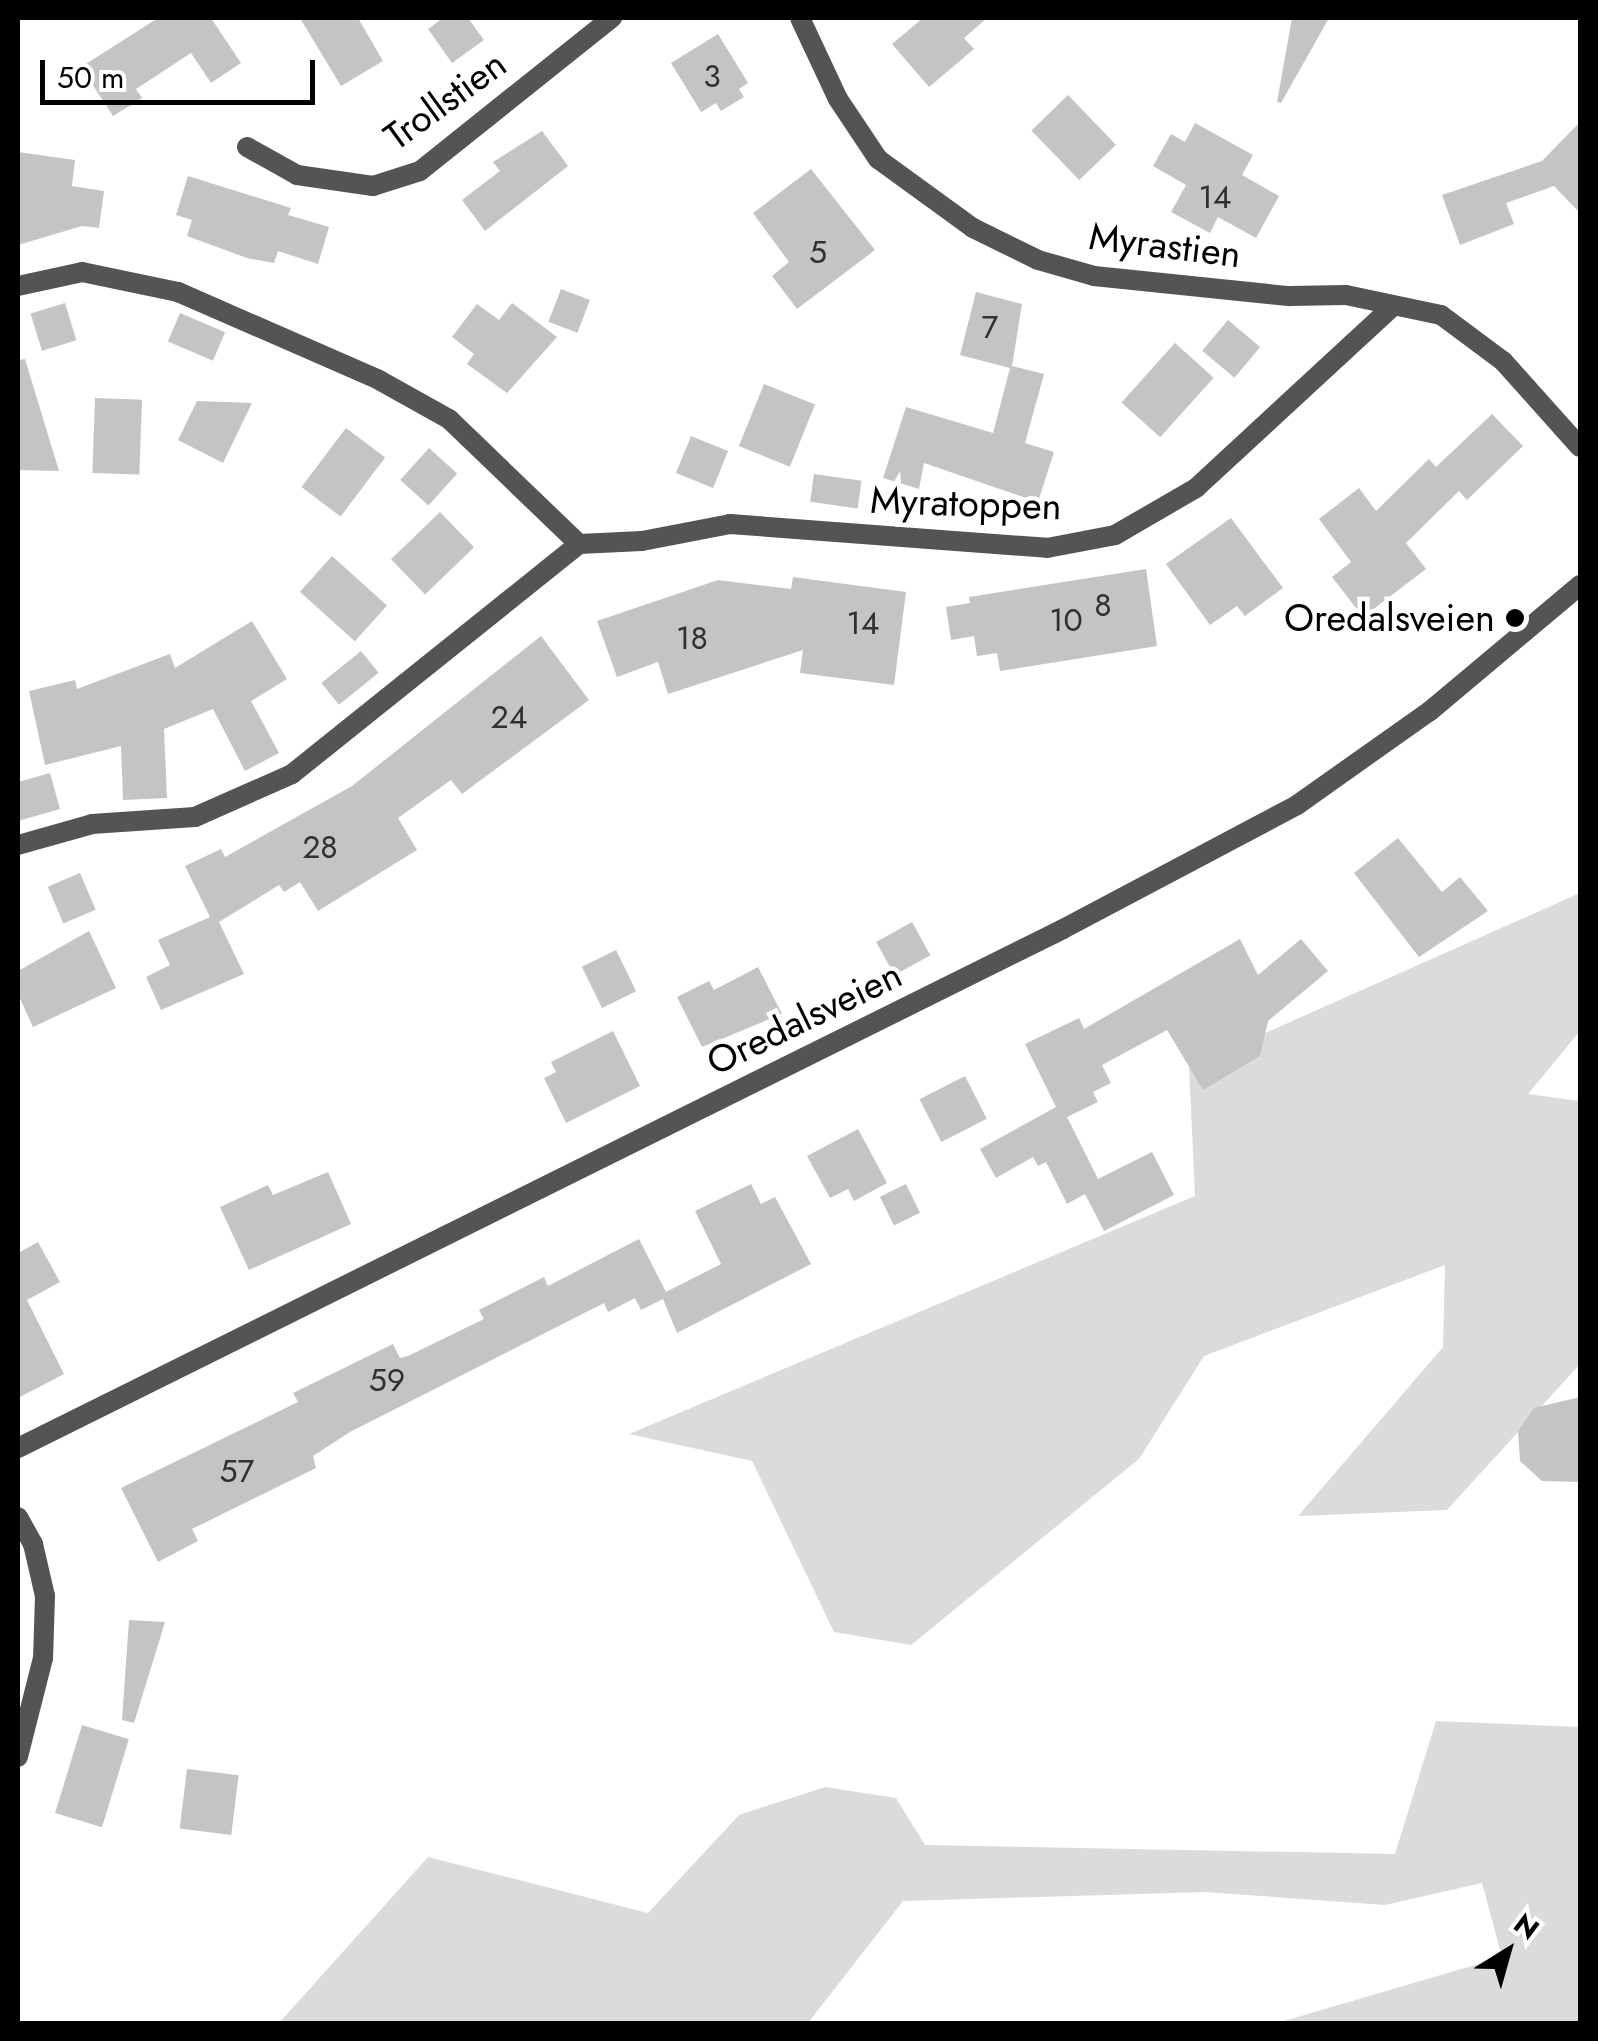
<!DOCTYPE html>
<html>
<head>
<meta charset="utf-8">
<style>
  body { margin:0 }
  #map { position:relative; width:1598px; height:2041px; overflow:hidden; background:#fff; font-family:Jost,sans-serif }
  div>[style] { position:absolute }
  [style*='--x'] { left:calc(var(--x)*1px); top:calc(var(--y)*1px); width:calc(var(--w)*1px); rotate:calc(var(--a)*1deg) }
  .green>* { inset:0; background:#dbdbdb }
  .building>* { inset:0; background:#c4c4c4; transform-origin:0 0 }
  .street>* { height:20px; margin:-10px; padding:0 10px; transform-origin:10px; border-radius:10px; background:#545454 }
  .dots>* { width:28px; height:28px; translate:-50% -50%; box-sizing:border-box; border:5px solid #fff; border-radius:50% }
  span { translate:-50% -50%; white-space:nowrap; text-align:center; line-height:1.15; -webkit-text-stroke:9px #fff; paint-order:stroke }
  .number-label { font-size:32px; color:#313131 }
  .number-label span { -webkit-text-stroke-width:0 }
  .street-label { font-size:38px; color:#000 }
  .poi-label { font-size:38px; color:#000 }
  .right { translate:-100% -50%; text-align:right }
  .frame { position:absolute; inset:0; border:20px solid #000; pointer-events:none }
  .north { position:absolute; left:1458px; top:1901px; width:100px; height:100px; -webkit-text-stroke:8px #fff; paint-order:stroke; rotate:37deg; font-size:28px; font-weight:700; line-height:40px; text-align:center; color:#000 }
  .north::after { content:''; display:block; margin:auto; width:35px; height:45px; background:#000; clip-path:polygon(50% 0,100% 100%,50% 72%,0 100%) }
  .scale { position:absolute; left:40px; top:60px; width:275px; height:45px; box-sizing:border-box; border:5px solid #000; border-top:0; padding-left:12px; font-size:30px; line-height:35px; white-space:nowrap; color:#000; -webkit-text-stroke:8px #fff; paint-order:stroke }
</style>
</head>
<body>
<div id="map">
  <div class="green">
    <div style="clip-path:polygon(1580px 893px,1580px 1031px,1528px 1094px,1580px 1101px,1580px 1364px,1447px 1510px,1298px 1516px,1443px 1347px,1445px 1265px,1204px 1356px,1139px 1459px,911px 1645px,834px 1632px,752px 1461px,629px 1434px,1195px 1196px,1189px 1067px)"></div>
    <div style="clip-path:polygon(1436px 1721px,1580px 1727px,1580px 2023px,1277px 2023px,1502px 1957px,1482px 1883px,1385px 1905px,1205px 1892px,903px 1901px,808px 2023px,279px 2023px,428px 1857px,648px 1913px,739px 1815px,825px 1787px,896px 1798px,925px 1845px,1395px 1854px)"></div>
  </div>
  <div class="building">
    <div style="clip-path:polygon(158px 18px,211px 18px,241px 63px,211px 83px,191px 53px,136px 89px,142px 98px,113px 116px,81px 67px)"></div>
    <div style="clip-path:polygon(300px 18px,358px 18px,383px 61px,341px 86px)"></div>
    <div style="clip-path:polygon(443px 18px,468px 18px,484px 40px,452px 63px,428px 29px)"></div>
    <div style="clip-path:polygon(923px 18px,987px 18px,964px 38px,974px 49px,929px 87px,892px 44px)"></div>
    <div style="clip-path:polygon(1292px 18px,1329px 18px,1281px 103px,1277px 102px)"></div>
    <div style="clip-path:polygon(718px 34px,748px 83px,739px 89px,744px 97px,721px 111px,716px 103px,701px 112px,671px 63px)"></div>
    <div style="left:1068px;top:95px;width:69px;height:51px;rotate:46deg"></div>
    <div style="clip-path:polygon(1580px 122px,1580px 213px,1554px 186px,1506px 203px,1514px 224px,1460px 245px,1442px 195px,1542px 161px)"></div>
    <div style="clip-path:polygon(1195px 123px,1253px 155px,1242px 175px,1279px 196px,1256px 238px,1218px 217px,1210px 233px,1171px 212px,1186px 185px,1153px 166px,1171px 134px,1185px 142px)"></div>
    <div style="clip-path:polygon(542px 131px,568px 166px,485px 231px,462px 200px,500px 171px,493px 162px)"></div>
    <div style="clip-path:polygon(18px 152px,75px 160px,72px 186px,104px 191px,99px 228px,82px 226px,18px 245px)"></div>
    <div style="clip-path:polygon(811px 169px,875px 250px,797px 309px,772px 276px,789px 262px,753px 213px)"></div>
    <div style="clip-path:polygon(188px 176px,291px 208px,288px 215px,329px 227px,318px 264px,278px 251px,274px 263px,247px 258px,187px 236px,192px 220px,176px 215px)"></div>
    <div style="left:561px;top:289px;width:31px;height:35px;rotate:21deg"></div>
    <div style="clip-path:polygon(976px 292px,1022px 304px,1012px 366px,1044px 374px,1025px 443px,1054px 452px,1038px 502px,924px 463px,919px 489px,883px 478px,906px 407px,993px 433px,1010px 368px,960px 355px)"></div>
    <div style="left:65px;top:303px;width:39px;height:36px;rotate:73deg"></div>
    <div style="clip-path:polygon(512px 303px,557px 337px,507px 393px,467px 364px,474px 354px,452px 337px,477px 304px,499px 320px)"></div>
    <div style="left:180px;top:313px;width:49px;height:31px;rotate:23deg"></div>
    <div style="left:1228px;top:320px;width:42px;height:40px;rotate:40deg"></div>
    <div style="left:1175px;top:343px;width:52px;height:80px;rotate:42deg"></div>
    <div style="clip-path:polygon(25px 359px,59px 471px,18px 470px,18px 360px)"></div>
    <div style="left:764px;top:384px;width:55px;height:67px;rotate:22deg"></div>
    <div style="left:95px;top:398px;width:47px;height:75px;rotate:2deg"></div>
    <div style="clip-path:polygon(197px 401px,252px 403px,223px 463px,178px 440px)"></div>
    <div style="clip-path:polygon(1492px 414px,1523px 446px,1467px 500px,1459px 491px,1406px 543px,1426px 569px,1363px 617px,1332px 577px,1351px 562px,1319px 519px,1359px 488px,1376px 511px,1429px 459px,1436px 467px)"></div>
    <div style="left:346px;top:428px;width:49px;height:74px;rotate:37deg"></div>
    <div style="left:691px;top:436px;width:40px;height:40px;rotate:22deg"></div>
    <div style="left:429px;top:448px;width:38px;height:43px;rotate:42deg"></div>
    <div style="left:814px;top:474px;width:48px;height:28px;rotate:8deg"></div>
    <div style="left:440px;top:512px;width:49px;height:68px;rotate:46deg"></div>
    <div style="clip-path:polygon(1231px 518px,1283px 588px,1245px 616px,1237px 606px,1210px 625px,1166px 564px)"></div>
    <div style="left:332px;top:556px;width:74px;height:48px;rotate:42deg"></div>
    <div style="clip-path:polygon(1146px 569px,1157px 646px,1000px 671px,997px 653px,977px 656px,974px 636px,951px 640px,946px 607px,970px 603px,969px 597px)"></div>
    <div style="clip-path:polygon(793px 577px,906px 592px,894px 685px,800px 673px,803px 650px,668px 694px,658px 662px,617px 677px,597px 621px,718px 580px,791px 589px)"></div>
    <div style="clip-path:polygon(252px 621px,287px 679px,251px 701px,279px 753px,245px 771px,213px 709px,164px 729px,167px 798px,123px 800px,121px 746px,45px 765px,29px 691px,75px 680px,77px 689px,170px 654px,175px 668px)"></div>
    <div style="clip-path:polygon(541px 636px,589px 700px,462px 794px,451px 780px,398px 818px,417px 850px,318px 911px,300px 882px,284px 892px,279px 885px,219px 922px,244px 974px,161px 1010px,146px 977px,170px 965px,158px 940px,210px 917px,185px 866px,221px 849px,225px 857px,352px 786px)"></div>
    <div style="left:361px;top:651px;width:28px;height:51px;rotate:51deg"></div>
    <div style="clip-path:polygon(50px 773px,60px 809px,18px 821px,18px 782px)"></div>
    <div style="clip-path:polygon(1398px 838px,1442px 892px,1460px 877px,1488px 911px,1419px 957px,1354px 873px)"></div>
    <div style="left:80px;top:873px;width:40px;height:35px;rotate:67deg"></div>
    <div style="left:912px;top:922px;width:38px;height:41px;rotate:61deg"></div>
    <div style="clip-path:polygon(89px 931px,116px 988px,33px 1027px,18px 994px,18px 971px)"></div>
    <div style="clip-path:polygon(1240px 939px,1258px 975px,1301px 939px,1328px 971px,1268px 1021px,1260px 1056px,1203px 1090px,1167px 1030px,1102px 1065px,1111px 1083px,1093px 1092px,1098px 1102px,1067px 1117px,1098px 1179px,1152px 1152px,1174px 1195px,1104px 1231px,1085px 1194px,1067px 1204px,1046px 1162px,1038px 1166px,1033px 1157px,996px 1178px,980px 1149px,1056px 1107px,1025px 1044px,1079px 1018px,1084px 1029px)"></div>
    <div style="left:616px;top:950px;width:46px;height:38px;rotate:64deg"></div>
    <div style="clip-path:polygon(758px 967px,782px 1014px,702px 1047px,677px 997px,709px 981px,714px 990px)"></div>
    <div style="clip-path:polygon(613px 1031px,640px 1086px,566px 1123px,544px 1078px,556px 1072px,551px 1062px)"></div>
    <div style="left:965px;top:1076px;width:48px;height:51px;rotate:63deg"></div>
    <div style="clip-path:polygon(858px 1129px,887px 1183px,854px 1201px,848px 1189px,830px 1198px,807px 1156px)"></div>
    <div style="clip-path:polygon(328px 1172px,351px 1224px,249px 1270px,220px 1207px,268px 1185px,273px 1195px)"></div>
    <div style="clip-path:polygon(751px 1184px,761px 1204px,775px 1197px,811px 1264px,677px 1333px,663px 1299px,641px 1310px,635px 1298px,608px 1312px,604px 1303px,350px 1432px,313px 1456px,316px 1468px,192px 1529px,198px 1541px,158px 1562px,121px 1488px,298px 1402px,293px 1393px,393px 1344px,400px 1358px,408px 1356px,484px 1319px,479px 1310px,544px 1277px,548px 1286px,639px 1239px,666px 1292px,721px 1264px,695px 1211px)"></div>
    <div style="left:906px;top:1184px;width:32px;height:29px;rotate:64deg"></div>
    <div style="clip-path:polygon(38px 1242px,60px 1282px,27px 1300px,64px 1374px,18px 1398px,18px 1253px)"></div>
    <div style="clip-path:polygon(1580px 1397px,1580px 1482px,1542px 1481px,1520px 1461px,1518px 1431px,1534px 1408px)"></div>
    <div style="clip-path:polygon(129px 1620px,165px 1622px,134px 1723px,122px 1720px)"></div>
    <div style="left:82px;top:1725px;width:49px;height:92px;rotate:17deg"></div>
    <div style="left:187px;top:1769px;width:52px;height:60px;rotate:7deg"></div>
  </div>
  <div class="street">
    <div style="--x:800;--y:18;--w:89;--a:64.9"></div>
    <div style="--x:838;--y:99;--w:72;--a:56.3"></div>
    <div style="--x:878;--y:159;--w:117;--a:36"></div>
    <div style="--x:973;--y:228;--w:72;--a:26.2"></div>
    <div style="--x:1038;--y:260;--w:58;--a:15.9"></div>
    <div style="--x:1094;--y:276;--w:196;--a:5.9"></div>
    <div style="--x:1289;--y:296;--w:57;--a:-1"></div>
    <div style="--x:1346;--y:295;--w:97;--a:11.9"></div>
    <div style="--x:1441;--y:315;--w:77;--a:36.6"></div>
    <div style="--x:1503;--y:361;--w:115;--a:48.2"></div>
    <div style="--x:247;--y:147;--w:57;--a:29.2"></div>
    <div style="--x:297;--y:175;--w:77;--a:8.2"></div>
    <div style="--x:373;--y:186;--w:49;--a:-17.7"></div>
    <div style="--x:420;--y:171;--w:246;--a:-38.6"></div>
    <div style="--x:18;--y:286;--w:66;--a:-12.3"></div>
    <div style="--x:82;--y:272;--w:98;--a:11.8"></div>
    <div style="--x:178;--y:292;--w:219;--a:23.6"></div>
    <div style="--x:379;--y:380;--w:80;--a:29.1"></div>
    <div style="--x:449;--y:419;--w:180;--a:43.9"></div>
    <div style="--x:579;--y:544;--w:63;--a:-2.7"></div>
    <div style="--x:642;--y:541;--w:90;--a:-10.9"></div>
    <div style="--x:730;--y:524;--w:318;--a:4.3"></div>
    <div style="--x:1047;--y:548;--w:69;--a:-10.8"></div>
    <div style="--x:1115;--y:535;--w:94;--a:-30.1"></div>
    <div style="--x:1196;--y:488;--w:264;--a:-42.7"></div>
    <div style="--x:18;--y:845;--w:77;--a:-15.8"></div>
    <div style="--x:92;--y:824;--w:103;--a:-3.9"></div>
    <div style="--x:195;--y:817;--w:106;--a:-23.9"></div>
    <div style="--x:292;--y:774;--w:368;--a:-38.7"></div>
    <div style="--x:18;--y:1448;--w:1167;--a:-26.41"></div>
    <div style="--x:1063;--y:929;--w:265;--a:-27.9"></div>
    <div style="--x:1297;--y:805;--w:163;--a:-35.3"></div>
    <div style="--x:1430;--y:711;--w:196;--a:-40"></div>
    <div style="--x:18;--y:1517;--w:31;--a:61"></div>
    <div style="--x:33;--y:1544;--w:53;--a:77"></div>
    <div style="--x:45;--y:1596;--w:62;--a:91.8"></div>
    <div style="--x:43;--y:1658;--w:102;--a:104.2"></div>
  </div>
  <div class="dots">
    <div style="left:1515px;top:618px;background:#000"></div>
  </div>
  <div class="number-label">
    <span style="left:712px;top:76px">3</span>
    <span style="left:1215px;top:197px">14</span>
    <span style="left:818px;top:252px">5</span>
    <span style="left:990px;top:327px">7</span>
    <span style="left:1103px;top:605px">8</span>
    <span style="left:1066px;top:620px">10</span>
    <span style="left:863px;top:623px">14</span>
    <span style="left:692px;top:638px">18</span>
    <span style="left:509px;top:717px">24</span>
    <span style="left:320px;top:847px">28</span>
    <span style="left:387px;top:1380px">59</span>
    <span style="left:237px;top:1471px">57</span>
  </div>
  <div class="street-label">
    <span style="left:445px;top:100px;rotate:-36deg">Trollstien</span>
    <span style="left:1165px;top:245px;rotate:7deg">Myrastien</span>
    <span style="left:966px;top:503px;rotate:2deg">Myratoppen</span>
    <span style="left:804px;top:1018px;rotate:-26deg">Oredalsveien</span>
  </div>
  <div class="poi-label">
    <span class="right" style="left:1495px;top:618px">Oredalsveien</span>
  </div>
  <div class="frame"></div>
  <div class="north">N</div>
  <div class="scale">50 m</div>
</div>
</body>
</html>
